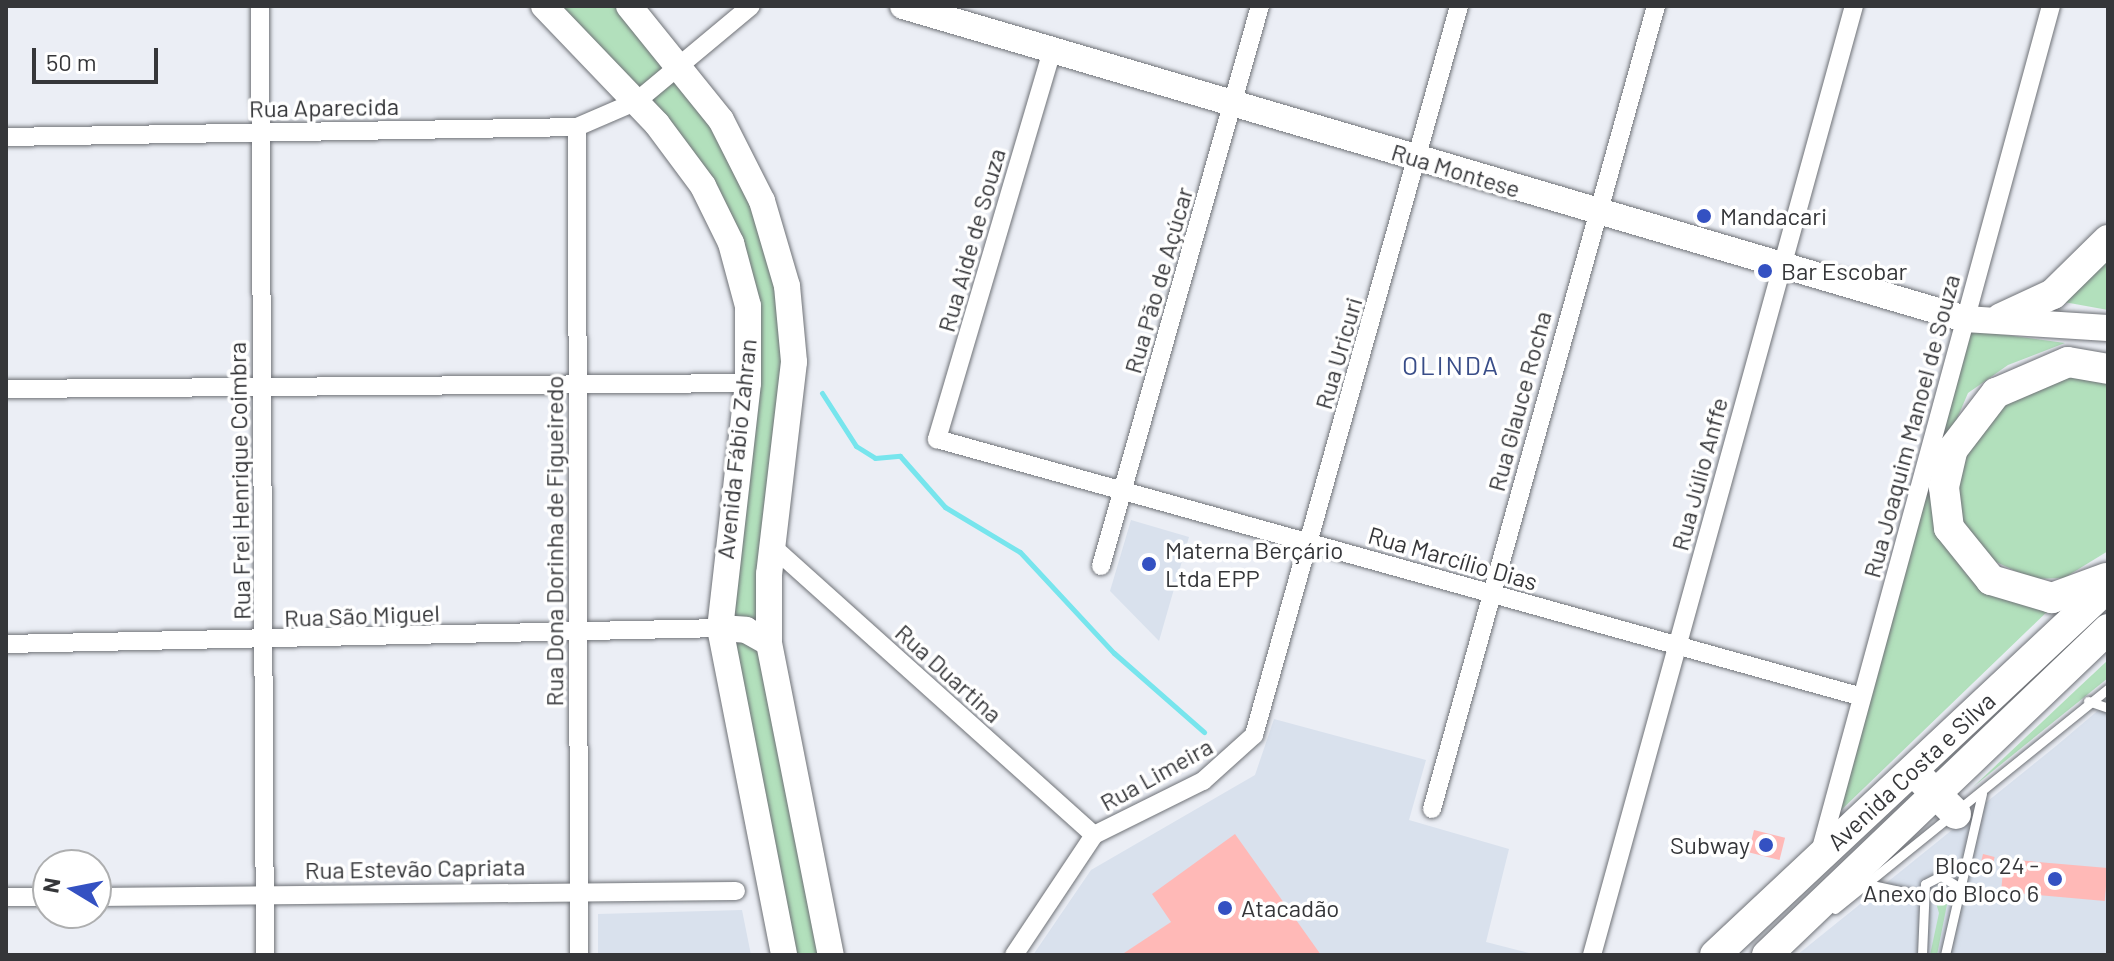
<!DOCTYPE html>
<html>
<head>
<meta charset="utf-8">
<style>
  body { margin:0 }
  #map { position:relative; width:2114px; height:961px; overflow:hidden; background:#ebeef5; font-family:Barlow,sans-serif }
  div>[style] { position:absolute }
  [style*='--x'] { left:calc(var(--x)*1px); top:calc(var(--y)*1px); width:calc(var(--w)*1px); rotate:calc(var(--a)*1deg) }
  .built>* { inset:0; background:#d9e1ed }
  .green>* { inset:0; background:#b2e0bc }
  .stream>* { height:5px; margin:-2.5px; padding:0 2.5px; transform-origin:2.5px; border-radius:2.5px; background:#77e5ed }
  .building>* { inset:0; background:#ffb9b7; transform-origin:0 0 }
  .roads { filter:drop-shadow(0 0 2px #6f7277) drop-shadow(0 0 2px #6f7277) }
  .service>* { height:9px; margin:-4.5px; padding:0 4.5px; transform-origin:4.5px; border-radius:4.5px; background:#fff }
  .minor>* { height:18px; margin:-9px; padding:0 9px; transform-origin:9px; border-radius:9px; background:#fff }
  .secondary>* { height:26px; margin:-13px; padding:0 13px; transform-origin:13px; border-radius:13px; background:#fff }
  .primary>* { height:30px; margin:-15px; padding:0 15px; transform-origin:15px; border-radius:15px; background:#fff }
  .dots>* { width:22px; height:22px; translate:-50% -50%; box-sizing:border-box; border:4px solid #fff; border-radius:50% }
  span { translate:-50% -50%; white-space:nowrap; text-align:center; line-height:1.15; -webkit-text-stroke:7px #fff; paint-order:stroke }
  .street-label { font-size:24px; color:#353639 }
  .poi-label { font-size:24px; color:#353639 }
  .left { translate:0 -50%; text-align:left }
  .right { translate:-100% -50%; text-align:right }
  .neighbourhood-label { font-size:26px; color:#394d88; letter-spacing:2px }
  .frame { position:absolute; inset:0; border:8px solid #353639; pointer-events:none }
  .north { position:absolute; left:32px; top:849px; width:80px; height:80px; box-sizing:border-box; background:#fff; border:2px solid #aeafb0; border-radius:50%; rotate:280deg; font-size:22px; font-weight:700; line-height:32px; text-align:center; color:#353639 }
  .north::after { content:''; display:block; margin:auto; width:28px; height:36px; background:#3451c2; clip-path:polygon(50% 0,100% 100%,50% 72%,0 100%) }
  .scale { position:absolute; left:32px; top:48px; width:126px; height:36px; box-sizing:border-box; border:4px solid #353639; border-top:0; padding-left:10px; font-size:24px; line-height:28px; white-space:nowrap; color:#353639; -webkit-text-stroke:6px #fff; paint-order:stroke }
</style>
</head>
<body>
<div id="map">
  <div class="built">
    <div style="clip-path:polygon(1131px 520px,1189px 537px,1159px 641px,1110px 591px)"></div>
    <div style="clip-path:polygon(2108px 702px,2108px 955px,1797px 955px,2056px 746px)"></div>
    <div style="clip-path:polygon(1274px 719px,1426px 760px,1409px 820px,1509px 849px,1486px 942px,1537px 955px,1033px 955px,1091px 870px,1255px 775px)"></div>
    <div style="clip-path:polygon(742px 910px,751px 955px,598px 955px,598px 914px)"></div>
  </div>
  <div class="green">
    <div style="clip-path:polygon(553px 6px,615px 6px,673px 65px,639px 94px)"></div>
    <div style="clip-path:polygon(678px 74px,714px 121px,773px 247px,788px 362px,762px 577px,825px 955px,793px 955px,727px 631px,755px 305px,648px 103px)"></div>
    <div style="clip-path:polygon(2108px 250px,2108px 310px,2064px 302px)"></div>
    <div style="clip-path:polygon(1969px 330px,2065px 343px,2008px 365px,1968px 393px,1938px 463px,1948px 549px,1966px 574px,1984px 589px,2054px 605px,1836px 815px)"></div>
    <div style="clip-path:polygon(2067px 375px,2108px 378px,2108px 551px,2064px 578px,2032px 579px,1988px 558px,1967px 535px,1955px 509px,1960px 455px,1986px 414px)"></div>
    <div style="clip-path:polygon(2108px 660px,2108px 678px,1973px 787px,2077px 689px)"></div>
    <div style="clip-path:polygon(1940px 885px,1949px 894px,1937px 955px,1930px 955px,1939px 913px,1932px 890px)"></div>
  </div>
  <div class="stream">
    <div style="--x:822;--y:393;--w:63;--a:57.3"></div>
    <div style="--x:856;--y:446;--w:22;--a:32"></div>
    <div style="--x:875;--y:458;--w:25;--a:-5"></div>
    <div style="--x:900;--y:456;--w:68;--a:48.6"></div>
    <div style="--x:945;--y:507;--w:87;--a:31"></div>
    <div style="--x:1020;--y:552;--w:138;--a:47.1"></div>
    <div style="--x:1114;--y:653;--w:120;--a:41.3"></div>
  </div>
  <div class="building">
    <div style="left:1754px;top:830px;width:32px;height:23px;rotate:14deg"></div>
    <div style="clip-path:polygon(1235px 834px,1321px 955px,1121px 955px,1171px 922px,1152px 894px)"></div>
    <div style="left:1983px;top:854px;width:12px;height:9px;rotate:14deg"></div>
    <div style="left:2004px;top:859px;width:104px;height:33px;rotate:5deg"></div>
  </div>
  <div class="roads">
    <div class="service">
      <div style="--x:2088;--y:701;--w:21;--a:19"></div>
      <div style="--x:1867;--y:884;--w:57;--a:12.1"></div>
      <div style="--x:1835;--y:909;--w:351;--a:-38.9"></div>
      <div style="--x:1922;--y:955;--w:71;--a:-87.6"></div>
      <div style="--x:1925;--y:884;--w:18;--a:-27"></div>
      <div style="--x:1941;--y:876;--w:22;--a:32"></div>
      <div style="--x:1945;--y:955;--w:166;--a:-77.1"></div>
    </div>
    <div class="minor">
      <div style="--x:260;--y:6;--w:949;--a:89.7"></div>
      <div style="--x:1051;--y:54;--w:402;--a:106.5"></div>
      <div style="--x:937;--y:439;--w:960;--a:15.58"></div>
      <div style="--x:577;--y:127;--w:828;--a:89.86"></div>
      <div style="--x:6;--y:137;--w:571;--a:-1"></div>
      <div style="--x:577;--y:127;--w:65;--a:-23.4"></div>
      <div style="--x:637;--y:101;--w:148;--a:-39.8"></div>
      <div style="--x:6;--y:389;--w:742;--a:-0.46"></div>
      <div style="--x:773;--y:547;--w:431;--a:41.9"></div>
      <div style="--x:1101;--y:566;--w:582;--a:-74.15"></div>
      <div style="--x:6;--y:644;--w:714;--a:-1.28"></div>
      <div style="--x:1432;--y:809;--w:834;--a:-74.41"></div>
      <div style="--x:1820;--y:852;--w:877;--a:-74.73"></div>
      <div style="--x:6;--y:897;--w:42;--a:0"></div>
      <div style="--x:96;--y:897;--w:640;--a:-0.54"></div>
      <div style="--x:1014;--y:955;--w:144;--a:-56.3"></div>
      <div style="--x:1094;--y:835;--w:122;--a:-26.4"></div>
      <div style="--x:1203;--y:781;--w:69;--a:-42"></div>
      <div style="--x:1254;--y:735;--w:757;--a:-74.29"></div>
      <div style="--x:1592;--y:955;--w:985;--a:-74.57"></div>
    </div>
    <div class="secondary">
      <div style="--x:544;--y:6;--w:163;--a:46.2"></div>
      <div style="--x:657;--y:124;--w:77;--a:53.4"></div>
      <div style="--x:703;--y:186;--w:64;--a:63.8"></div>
      <div style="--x:731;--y:243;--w:65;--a:74.9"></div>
      <div style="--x:748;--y:306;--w:77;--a:90"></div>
      <div style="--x:748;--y:383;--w:247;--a:96.5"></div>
      <div style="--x:720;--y:628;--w:333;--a:78.9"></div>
      <div style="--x:629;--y:6;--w:146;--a:51.1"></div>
      <div style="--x:721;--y:120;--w:91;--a:63.2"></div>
      <div style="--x:762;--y:201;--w:89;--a:73.6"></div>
      <div style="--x:787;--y:286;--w:76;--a:84.7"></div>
      <div style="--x:794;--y:362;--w:213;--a:96.7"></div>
      <div style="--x:769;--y:574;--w:69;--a:90"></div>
      <div style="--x:769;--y:643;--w:318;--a:78.8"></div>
      <div style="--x:903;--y:6;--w:1107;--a:16.42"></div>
      <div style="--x:1965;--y:319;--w:143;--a:3.6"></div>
      <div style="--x:720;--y:628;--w:26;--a:4"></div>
      <div style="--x:746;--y:630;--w:26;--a:29"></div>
    </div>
    <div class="primary">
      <div style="--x:2001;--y:318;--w:57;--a:-24.8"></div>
      <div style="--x:2053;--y:294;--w:77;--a:-44.5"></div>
      <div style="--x:2106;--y:578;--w:58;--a:159.7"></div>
      <div style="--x:2052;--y:598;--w:64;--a:-163.6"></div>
      <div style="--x:1991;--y:580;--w:67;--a:-128.9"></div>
      <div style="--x:1949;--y:528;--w:41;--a:-97"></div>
      <div style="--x:1944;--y:487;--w:39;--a:-77"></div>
      <div style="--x:1953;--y:449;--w:71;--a:-52.5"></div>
      <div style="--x:1996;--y:393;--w:78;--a:-23.3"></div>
      <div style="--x:2068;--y:362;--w:41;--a:9.9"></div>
      <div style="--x:1922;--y:780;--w:48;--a:45"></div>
      <div style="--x:1715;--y:955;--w:538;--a:-43.12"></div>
      <div style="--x:1767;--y:955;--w:472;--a:-43.7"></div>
    </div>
  </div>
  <div class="dots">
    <div style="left:1704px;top:216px;background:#3451c2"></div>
    <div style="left:1765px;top:271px;background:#3451c2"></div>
    <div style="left:1149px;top:564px;background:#3451c2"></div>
    <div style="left:1766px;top:845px;background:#3451c2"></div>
    <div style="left:2055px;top:879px;background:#3451c2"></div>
    <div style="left:1225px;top:908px;background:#3451c2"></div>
  </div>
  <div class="street-label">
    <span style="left:324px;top:107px;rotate:-1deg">Rua Aparecida</span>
    <span style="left:1456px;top:170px;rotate:17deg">Rua Montese</span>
    <span style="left:971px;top:240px;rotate:-74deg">Rua Aide de Souza</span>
    <span style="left:1158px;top:280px;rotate:-74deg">Rua Pão de Açúcar</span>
    <span style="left:1338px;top:353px;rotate:-74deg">Rua Uricuri</span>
    <span style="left:1519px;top:401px;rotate:-75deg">Rua Glauce Rocha</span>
    <span style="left:1911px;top:426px;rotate:-75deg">Rua Joaquim Manoel de Souza</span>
    <span style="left:736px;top:449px;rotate:-84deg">Avenida Fábio Zahran</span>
    <span style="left:1699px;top:474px;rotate:-75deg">Rua Júlio Anffe</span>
    <span style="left:239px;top:481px;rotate:-91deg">Rua Frei Henrique Coimbra</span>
    <span style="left:554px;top:541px;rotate:-90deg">Rua Dona Dorinha de Figueiredo</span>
    <span style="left:1453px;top:558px;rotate:16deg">Rua Marcílio Dias</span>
    <span style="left:362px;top:615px;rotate:-2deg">Rua São Miguel</span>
    <span style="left:949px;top:673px;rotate:42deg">Rua Duartina</span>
    <span style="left:1911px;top:771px;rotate:-43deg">Avenida Costa e Silva</span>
    <span style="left:1156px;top:774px;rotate:-29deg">Rua Limeira</span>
    <span style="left:415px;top:868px;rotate:-1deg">Rua Estevão Capriata</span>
  </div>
  <div class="poi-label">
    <span class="left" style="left:1720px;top:216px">Mandacari</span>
    <span class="left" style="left:1781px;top:271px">Bar Escobar</span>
    <span class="left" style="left:1165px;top:564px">Materna Berçário<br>Ltda EPP</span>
    <span class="right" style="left:1750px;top:845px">Subway</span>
    <span class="right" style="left:2039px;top:879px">Bloco 24 -<br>Anexo do Bloco 6</span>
    <span class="left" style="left:1241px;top:908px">Atacadão</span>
  </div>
  <div class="neighbourhood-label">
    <span style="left:1451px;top:365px">OLINDA</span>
  </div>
  <div class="frame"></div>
  <div class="north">N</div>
  <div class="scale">50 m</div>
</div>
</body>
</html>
